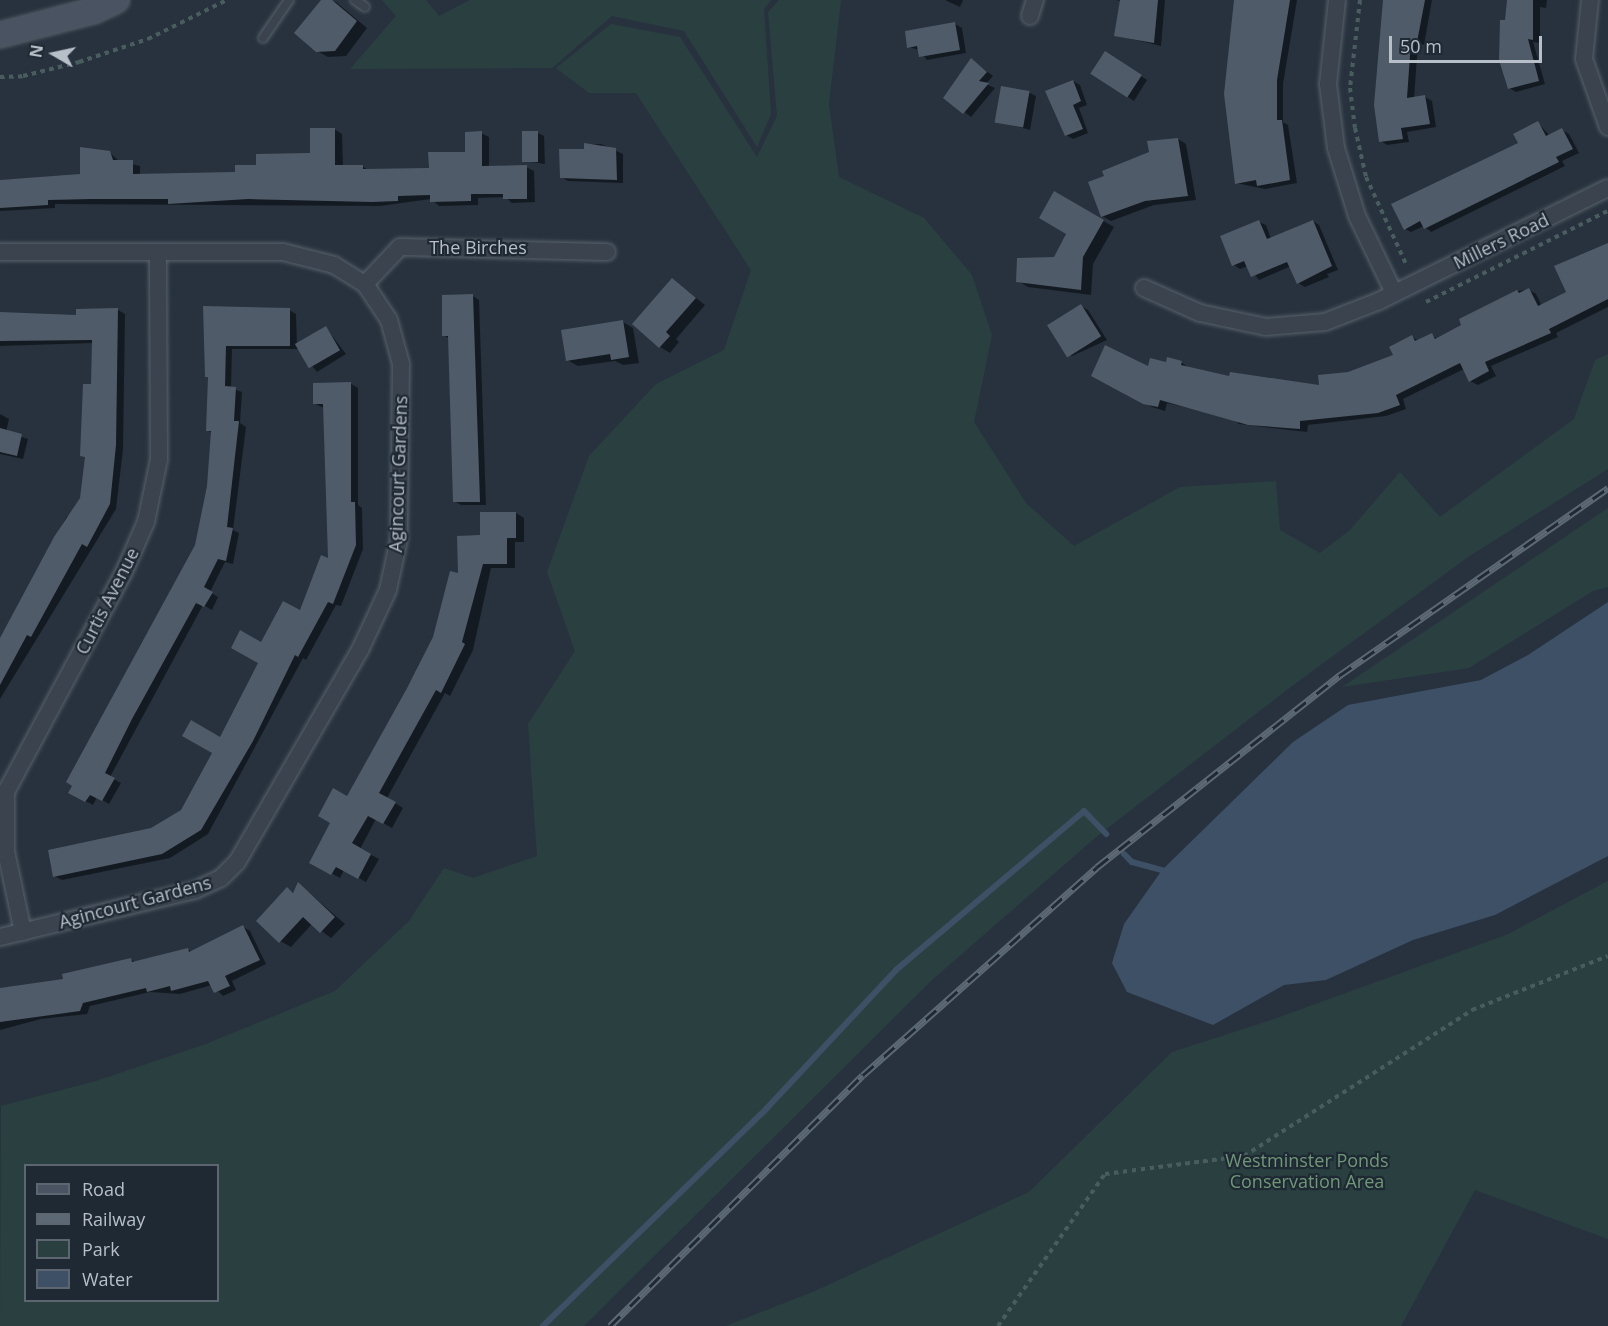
<!DOCTYPE html>
<html>
<head>
<meta charset="utf-8">
<style>
  body { margin:0 }
  #map { position:relative; width:1608px; height:1326px; overflow:hidden; background:#27323e; font-family:"Open Sans",sans-serif }
  div>[style] { position:absolute }
  [style*='--x'] { left:calc(var(--x)*1px); top:calc(var(--y)*1px); width:calc(var(--w)*1px); rotate:calc(var(--a)*1deg) }
  .green>* { inset:0; background:#2a4040 }
  .water>* { inset:0; background:#3d5066 }
  .shadow>* { inset:0; background:#0007 }
  .stream>* { height:6px; margin:-3px; padding:0 3px; transform-origin:3px; border-radius:3px; background:#3d5066 }
  .building>* { inset:0; background:#505b69; transform-origin:0 0 }
  .path>* { height:4px; margin-top:-2px; transform-origin:0; background:repeating-linear-gradient(90deg,#495d5e 0 4.5px,transparent 0 9px) }
  .roads { filter:drop-shadow(0 0 2px #58626c) drop-shadow(0 0 2px #58626c) }
  .service>* { height:8px; margin:-4px; padding:0 4px; transform-origin:4px; border-radius:4px; background:#3b444e }
  .minor>* { height:16px; margin:-8px; padding:0 8px; transform-origin:8px; border-radius:8px; background:#3b444e }
  .secondary>* { height:24px; margin:-12px; padding:0 12px; transform-origin:12px; border-radius:12px; background:#495361 }
  .rail>* { height:7px; margin-top:-3.5px; transform-origin:0; background:repeating-linear-gradient(90deg,#1f2934 0 14px,#5d6875 0 28px); box-sizing:border-box; border-block:2px solid #5d6875 }
  span { translate:-50% -50%; white-space:nowrap; text-align:center; line-height:1.15; -webkit-text-stroke:4.5px #1f2934; paint-order:stroke }
  .street-label { font-size:18px; color:#b7bfc9 }
  .park-label { font-size:18px; color:#6f9877 }
  .legend { position:absolute; left:24px; top:1164px; width:195px; height:138px; box-sizing:border-box; background:#1f2934; border:2px solid #5c6570; margin:0; padding:8px 10px; list-style:none; font-size:18px; color:#b7bfc9 }
  .legend li { display:flex; align-items:center; gap:12px; height:30px }
  .legend b { width:30px; border:2px solid #5c6570 }
  .north { position:absolute; left:24px; top:24px; width:60px; height:60px; -webkit-text-stroke:4px #1f2934; paint-order:stroke; rotate:279deg; font-size:16px; font-weight:700; line-height:24px; text-align:center; color:#b7bfc9 }
  .north::after { content:''; display:block; margin:auto; width:21px; height:27px; background:#b7bfc9; clip-path:polygon(50% 0,100% 100%,50% 72%,0 100%) }
  .scale { position:absolute; left:1389px; top:36px; width:153px; height:27px; box-sizing:border-box; border:3px solid #b7bfc9; border-top:0; padding-left:8px; font-size:18px; line-height:21px; white-space:nowrap; color:#b7bfc9; -webkit-text-stroke:4px #1f2934; paint-order:stroke }
</style>
</head>
<body>
<div id="map">
  <div class="green">
    <div style="clip-path:polygon(382px 0,426px 0,439px 16px,470px 0,771px 0,764px 9px,771px 114px,757px 147px,684px 31px,612px 16px,552px 68px,350px 69px,396px 16px)"></div>
    <div style="clip-path:polygon(evenodd,779px 0,841px 0,829px 104px,839px 177px,924px 218px,972px 275px,992px 335px,974px 422px,1026px 503px,1074px 546px,1180px 487px,1276px 481px,1280px 530px,1320px 553px,1350px 530px,1400px 472px,1440px 517px,1574px 419px,1595px 360px,1608px 354px,1608px 469px,1468px 557px,1296px 683px,1096px 837px,932px 980px,584px 1326px,0 1326px,1px 1106px,96px 1081px,206px 1044px,335px 991px,409px 921px,444px 868px,473px 878px,537px 856px,528px 724px,575px 651px,547px 572px,589px 456px,656px 384px,724px 350px,751px 270px,636px 93px,589px 93px,556px 68px,611px 24px,680px 37px,757px 157px,777px 116px,768px 12px,779px 0,26px 1166px,218px 1166px,218px 1300px,26px 1300px,26px 1166px)"></div>
    <div style="clip-path:polygon(1608px 508px,1608px 587px,1593px 591px,1469px 668px,1342px 687px)"></div>
    <div style="clip-path:polygon(1608px 881px,1608px 1239px,1475px 1190px,1401px 1326px,726px 1326px,815px 1291px,1029px 1192px,1172px 1052px,1274px 1019px,1506px 935px)"></div>
  </div>
  <div class="water">
    <div style="clip-path:polygon(1608px 602px,1608px 856px,1495px 915px,1413px 940px,1326px 980px,1284px 985px,1213px 1025px,1127px 992px,1112px 963px,1124px 924px,1162px 870px,1293px 742px,1348px 705px,1481px 680px,1528px 655px)"></div>
  </div>
  <div class="shadow">
    <div style="clip-path:polygon(322px 0,336px 2px,367px 28px,346px 56px,328px 57px,317px 51px)"></div>
    <div style="clip-path:polygon(945px 0,963px 0,960px 7px)"></div>
    <div style="clip-path:polygon(1116px 0,1165px 0,1161px 46px,1115px 35px,1121px 1px)"></div>
    <div style="clip-path:polygon(1236px 0,1297px 0,1283px 84px,1283px 122px,1288px 125px,1297px 183px,1265px 189px,1236px 183px,1225px 94px)"></div>
    <div style="clip-path:polygon(1384px 0,1432px 0,1424px 45px,1418px 43px,1414px 99px,1425px 97px,1432px 101px,1436px 127px,1407px 132px,1409px 142px,1387px 145px,1381px 141px,1375px 105px)"></div>
    <div style="clip-path:polygon(1508px 0,1547px 0,1546px 8px,1540px 7px,1540px 43px,1533px 42px,1545px 84px,1516px 92px,1509px 88px)"></div>
    <div style="clip-path:polygon(955px 24px,962px 28px,966px 53px,927px 60px,919px 50px,909px 47px)"></div>
    <div style="clip-path:polygon(1112px 57px,1147px 80px,1134px 101px,1128px 97px)"></div>
    <div style="clip-path:polygon(972px 60px,993px 76px,986px 84px,995px 88px,971px 117px,946px 98px)"></div>
    <div style="clip-path:polygon(1073px 81px,1080px 85px,1087px 105px,1079px 108px,1088px 133px,1073px 139px,1066px 135px)"></div>
    <div style="clip-path:polygon(1030px 93px,1036px 96px,1030px 130px,996px 121px)"></div>
    <div style="clip-path:polygon(1538px 123px,1550px 136px,1562px 130px,1569px 134px,1579px 153px,1562px 161px,1565px 166px,1431px 232px,1424px 226px,1411px 232px,1405px 229px,1520px 143px)"></div>
    <div style="clip-path:polygon(334px 129px,342px 134px,343px 166px,362px 166px,370px 171px,430px 169px,466px 153px,481px 133px,489px 137px,489px 168px,526px 167px,534px 171px,535px 202px,512px 203px,505px 197px,478px 198px,478px 205px,439px 206px,431px 199px,380px 206px,55px 204px,55px 208px,0 211px,0 180px,81px 176px,109px 152px,119px 161px,140px 166px,140px 175px,236px 173px,312px 155px)"></div>
    <div style="clip-path:polygon(538px 133px,544px 136px,545px 164px,524px 161px)"></div>
    <div style="clip-path:polygon(1178px 139px,1186px 144px,1196px 200px,1154px 205px,1111px 221px,1102px 216px,1106px 176px)"></div>
    <div style="clip-path:polygon(601px 144px,623px 154px,623px 183px,568px 181px,561px 177px,585px 150px,585px 145px)"></div>
    <div style="clip-path:polygon(1055px 193px,1114px 227px,1093px 264px,1091px 295px,1028px 287px,1018px 281px,1055px 258px,1068px 233px)"></div>
    <div style="clip-path:polygon(1313px 221px,1319px 225px,1338px 270px,1327px 274px,1329px 277px,1305px 287px,1298px 283px,1291px 266px,1259px 280px,1248px 266px,1240px 269px,1234px 265px,1259px 222px,1266px 225px,1271px 239px)"></div>
    <div style="clip-path:polygon(1608px 245px,1608px 307px,1556px 333px,1558px 337px,1491px 366px,1496px 376px,1478px 385px,1470px 381px,1464px 369px,1403px 399px,1406px 409px,1386px 416px,1308px 425px,1307px 432px,1239px 424px,1232px 418px,1167px 403px,1165px 411px,1152px 407px,1092px 375px,1181px 362px,1189px 368px,1230px 378px,1321px 387px,1395px 356px,1412px 337px,1419px 341px,1431px 335px,1438px 339px,1517px 291px,1529px 290px,1536px 294px,1542px 306px,1568px 292px)"></div>
    <div style="clip-path:polygon(673px 280px,705px 305px,676px 339px,679px 342px,670px 353px,660px 347px)"></div>
    <div style="clip-path:polygon(473px 296px,479px 300px,486px 505px,461px 505px,454px 501px,450px 339px,443px 335px)"></div>
    <div style="clip-path:polygon(1081px 306px,1088px 310px,1107px 340px,1072px 356px,1066px 353px)"></div>
    <div style="clip-path:polygon(205px 308px,289px 310px,296px 314px,297px 346px,326px 328px,346px 354px,317px 372px,299px 349px,232px 349px,231px 388px,242px 392px,240px 423px,246px 427px,233px 530px,239px 533px,233px 564px,225px 562px,210px 592px,218px 597px,212px 610px,203px 605px,110px 777px,121px 783px,109px 804px,97px 797px,93px 805px,70px 793px,196px 545px,208px 486px,212px 433px,207px 430px,210px 378px)"></div>
    <div style="clip-path:polygon(118px 310px,125px 314px,123px 450px,116px 509px,0 699px,0 641px,67px 516px,71px 518px,82px 499px,87px 458px,82px 455px,93px 385px,93px 343px,0 346px,0 314px,78px 317px)"></div>
    <div style="clip-path:polygon(623px 322px,633px 328px,639px 363px,623px 365px,615px 361px,578px 366px,567px 360px)"></div>
    <div style="clip-path:polygon(351px 384px,358px 388px,358px 505px,362px 508px,363px 549px,341px 606px,336px 605px,306px 660px,303px 658px,208px 834px,170px 858px,62px 880px,54px 876px,152px 830px,182px 811px,260px 663px,262px 644px,300px 612px,330px 560px,324px 408px,315px 404px)"></div>
    <div style="clip-path:polygon(0 414px,9px 419px,6px 432px,28px 439px,23px 459px,0 454px)"></div>
    <div style="clip-path:polygon(516px 513px,524px 518px,524px 542px,515px 542px,515px 568px,491px 568px,473px 650px,450px 696px,445px 693px,387px 798px,403px 808px,392px 828px,376px 819px,360px 849px,379px 859px,366px 882px,344px 870px,340px 878px,311px 862px,435px 637px,459px 575px,482px 537px)"></div>
    <div style="clip-path:polygon(299px 884px,345px 924px,331px 938px,312px 924px,291px 947px,280px 941px,287px 889px,294px 893px)"></div>
    <div style="clip-path:polygon(243px 927px,250px 931px,266px 964px,232px 981px,236px 990px,223px 996px,212px 985px,180px 994px,150px 992px,90px 1006px,87px 1014px,41px 1019px,0 1030px,0 992px,64px 981px,131px 960px,136px 962px,187px 949px,192px 952px)"></div>
  </div>
  <div class="stream">
    <div style="--x:1124;--y:854;--w:11;--a:45"></div>
    <div style="--x:1132;--y:862;--w:31;--a:15"></div>
    <div style="--x:543;--y:1326;--w:313;--a:-44.2"></div>
    <div style="--x:767;--y:1108;--w:189;--a:-46.9"></div>
    <div style="--x:896;--y:970;--w:246;--a:-40.2"></div>
    <div style="--x:1084;--y:811;--w:32;--a:46"></div>
  </div>
  <div class="building">
    <div style="clip-path:polygon(321px 0,332px 0,357px 21px,335px 51px,316px 52px,294px 33px)"></div>
    <div style="clip-path:polygon(1120px 0,1158px 0,1154px 43px,1114px 36px)"></div>
    <div style="clip-path:polygon(1234px 0,1290px 0,1277px 80px,1277px 120px,1282px 120px,1290px 180px,1257px 186px,1256px 180px,1235px 184px,1224px 94px)"></div>
    <div style="clip-path:polygon(1383px 0,1425px 0,1417px 42px,1411px 41px,1407px 98px,1425px 95px,1430px 124px,1401px 128px,1403px 139px,1379px 142px,1374px 105px)"></div>
    <div style="clip-path:polygon(1507px 0,1533px 0,1533px 40px,1528px 39px,1539px 81px,1508px 89px,1499px 60px,1500px 20px,1505px 20px)"></div>
    <div style="clip-path:polygon(955px 22px,960px 50px,919px 57px,917px 46px,907px 48px,905px 31px)"></div>
    <div style="left:1105px;top:51px;width:44px;height:27px;rotate:33deg"></div>
    <div style="clip-path:polygon(971px 58px,987px 72px,979px 81px,989px 83px,963px 114px,943px 98px)"></div>
    <div style="clip-path:polygon(1073px 80px,1081px 101px,1073px 105px,1083px 129px,1065px 136px,1045px 91px)"></div>
    <div style="left:1001px;top:86px;width:29px;height:37px;rotate:10deg"></div>
    <div style="clip-path:polygon(1538px 121px,1546px 136px,1562px 128px,1573px 149px,1556px 157px,1559px 162px,1424px 229px,1420px 221px,1404px 230px,1391px 204px,1518px 143px,1513px 134px)"></div>
    <div style="clip-path:polygon(310px 128px,335px 128px,335px 165px,363px 165px,363px 169px,429px 168px,428px 152px,465px 152px,465px 132px,482px 131px,482px 166px,527px 165px,527px 199px,503px 199px,503px 194px,471px 194px,471px 201px,430px 202px,430px 195px,398px 196px,398px 201px,372px 202px,248px 199px,168px 204px,168px 199px,91px 199px,48px 200px,48px 205px,0 208px,0 180px,80px 174px,80px 147px,110px 151px,113px 160px,133px 160px,133px 174px,235px 172px,235px 165px,256px 165px,256px 154px,310px 153px)"></div>
    <div style="left:522px;top:131px;width:16px;height:31px"></div>
    <div style="clip-path:polygon(1178px 138px,1188px 196px,1145px 201px,1101px 217px,1088px 182px,1104px 176px,1102px 171px,1149px 152px,1147px 141px)"></div>
    <div style="clip-path:polygon(584px 143px,616px 148px,617px 180px,560px 178px,559px 149px,584px 149px)"></div>
    <div style="clip-path:polygon(1054px 191px,1104px 220px,1083px 257px,1081px 290px,1016px 282px,1017px 258px,1054px 257px,1066px 234px,1039px 218px)"></div>
    <div style="clip-path:polygon(1259px 220px,1267px 239px,1313px 220px,1332px 266px,1297px 284px,1287px 262px,1251px 277px,1244px 261px,1232px 266px,1220px 236px)"></div>
    <div style="clip-path:polygon(1608px 243px,1608px 299px,1549px 329px,1551px 333px,1485px 362px,1489px 371px,1469px 382px,1460px 363px,1396px 395px,1400px 405px,1378px 413px,1300px 421px,1300px 429px,1248px 425px,1160px 400px,1158px 407px,1143px 404px,1091px 376px,1105px 345px,1148px 366px,1150px 358px,1166px 362px,1167px 357px,1182px 361px,1181px 365px,1229px 376px,1230px 372px,1319px 385px,1318px 375px,1348px 372px,1393px 355px,1389px 347px,1412px 335px,1415px 341px,1432px 333px,1435px 339px,1461px 325px,1459px 319px,1517px 290px,1519px 293px,1529px 288px,1538px 306px,1566px 292px,1554px 266px)"></div>
    <div style="clip-path:polygon(672px 278px,696px 298px,666px 332px,670px 336px,659px 348px,632px 324px)"></div>
    <div style="clip-path:polygon(473px 294px,480px 502px,453px 502px,448px 336px,442px 336px,442px 295px)"></div>
    <div style="left:1081px;top:304px;width:38px;height:40px;rotate:58deg"></div>
    <div style="clip-path:polygon(203px 306px,290px 308px,290px 346px,226px 346px,225px 386px,236px 387px,234px 421px,239px 421px,227px 527px,233px 528px,226px 561px,218px 559px,204px 587px,213px 592px,204px 607px,196px 603px,132px 719px,105px 773px,115px 778px,102px 801px,90px 795px,85px 802px,68px 793px,72px 786px,66px 782px,195px 545px,207px 486px,211px 431px,206px 431px,208px 377px,205px 377px)"></div>
    <div style="clip-path:polygon(118px 308px,116px 445px,110px 504px,87px 547px,82px 544px,31px 637px,27px 635px,0 685px,0 638px,54px 537px,80px 498px,85px 457px,80px 456px,83px 384px,91px 384px,92px 340px,0 341px,0 312px,76px 315px,76px 309px)"></div>
    <div style="clip-path:polygon(623px 320px,629px 357px,611px 360px,610px 354px,566px 361px,561px 330px)"></div>
    <div style="left:326px;top:326px;width:28px;height:36px;rotate:60deg"></div>
    <div style="clip-path:polygon(351px 382px,351px 502px,355px 502px,356px 545px,333px 604px,328px 602px,298px 657px,295px 655px,253px 741px,201px 830px,162px 854px,53px 877px,48px 850px,151px 828px,181px 810px,212px 753px,182px 736px,191px 720px,220px 737px,258px 663px,231px 648px,240px 630px,261px 642px,283px 601px,300px 610px,321px 555px,328px 558px,323px 404px,313px 404px,313px 383px)"></div>
    <div style="clip-path:polygon(0 428px,22px 434px,17px 456px,0 452px)"></div>
    <div style="clip-path:polygon(480px 512px,516px 512px,516px 538px,507px 538px,507px 564px,483px 564px,462px 642px,465px 644px,441px 693px,436px 690px,379px 793px,396px 802px,383px 824px,368px 816px,352px 843px,371px 854px,358px 879px,336px 867px,331px 875px,309px 863px,330px 823px,318px 816px,333px 788px,347px 796px,407px 688px,433px 637px,450px 571px,458px 573px,457px 536px,480px 535px)"></div>
    <div style="clip-path:polygon(298px 882px,335px 917px,320px 933px,303px 917px,279px 943px,256px 921px,287px 887px,293px 893px)"></div>
    <div style="clip-path:polygon(243px 925px,260px 960px,225px 976px,230px 986px,214px 993px,208px 981px,171px 991px,170px 986px,147px 992px,146px 988px,83px 1003px,80px 1011px,0 1022px,0 988px,63px 979px,62px 974px,131px 958px,132px 962px,188px 948px,189px 952px)"></div>
  </div>
  <div class="path">
    <div style="--x:1360;--y:0;--w:89;--a:96.5"></div>
    <div style="--x:1350;--y:88;--w:40;--a:82.9"></div>
    <div style="--x:1355;--y:128;--w:50;--a:77.3"></div>
    <div style="--x:1366;--y:177;--w:96;--a:65.3"></div>
    <div style="--x:0;--y:77;--w:23;--a:-2"></div>
    <div style="--x:23;--y:76;--w:58;--a:-14"></div>
    <div style="--x:79;--y:62;--w:73;--a:-18.4"></div>
    <div style="--x:148;--y:39;--w:88;--a:-26.3"></div>
    <div style="--x:1426;--y:302;--w:203;--a:-26.6"></div>
    <div style="--x:998;--y:1326;--w:186;--a:-54.9"></div>
    <div style="--x:1105;--y:1174;--w:140;--a:-7.4"></div>
    <div style="--x:1244;--y:1156;--w:271;--a:-32.6"></div>
    <div style="--x:1472;--y:1010;--w:146;--a:-21.7"></div>
  </div>
  <div class="roads">
    <div class="service">
      <div style="--x:355;--y:0;--w:12;--a:35"></div>
      <div style="--x:263;--y:38;--w:46;--a:-55.6"></div>
    </div>
    <div class="minor">
      <div style="--x:1337;--y:0;--w:84;--a:96.1"></div>
      <div style="--x:1328;--y:84;--w:64;--a:82.9"></div>
      <div style="--x:1336;--y:148;--w:71;--a:72.8"></div>
      <div style="--x:1357;--y:216;--w:85;--a:64.3"></div>
      <div style="--x:1590;--y:0;--w:59;--a:95.8"></div>
      <div style="--x:1584;--y:59;--w:72;--a:70.6"></div>
      <div style="--x:1030;--y:16;--w:17;--a:-73"></div>
      <div style="--x:0;--y:252;--w:283;--a:0"></div>
      <div style="--x:283;--y:252;--w:53;--a:14.3"></div>
      <div style="--x:334;--y:265;--w:36;--a:32"></div>
      <div style="--x:365;--y:284;--w:43;--a:56.3"></div>
      <div style="--x:389;--y:320;--w:46;--a:74.7"></div>
      <div style="--x:401;--y:364;--w:175;--a:90.7"></div>
      <div style="--x:399;--y:539;--w:52;--a:102.2"></div>
      <div style="--x:388;--y:590;--w:66;--a:115"></div>
      <div style="--x:360;--y:650;--w:245;--a:120.1"></div>
      <div style="--x:237;--y:862;--w:23;--a:135"></div>
      <div style="--x:221;--y:878;--w:29;--a:155"></div>
      <div style="--x:195;--y:890;--w:201;--a:166.4"></div>
      <div style="--x:365;--y:284;--w:51;--a:-46.6"></div>
      <div style="--x:400;--y:247;--w:207;--a:1.4"></div>
      <div style="--x:1144;--y:288;--w:61;--a:24.1"></div>
      <div style="--x:1200;--y:313;--w:67;--a:12"></div>
      <div style="--x:1266;--y:327;--w:59;--a:-4.8"></div>
      <div style="--x:1325;--y:322;--w:58;--a:-21.3"></div>
      <div style="--x:1379;--y:301;--w:255;--a:-26.3"></div>
      <div style="--x:23;--y:932;--w:83;--a:-101.9"></div>
      <div style="--x:6;--y:851;--w:59;--a:-90"></div>
      <div style="--x:6;--y:792;--w:250;--a:-61.8"></div>
      <div style="--x:124;--y:572;--w:55;--a:-66.3"></div>
      <div style="--x:146;--y:522;--w:64;--a:-78.3"></div>
      <div style="--x:159;--y:459;--w:205;--a:-90.3"></div>
    </div>
    <div class="secondary">
      <div style="--x:0;--y:35;--w:96;--a:-14.5"></div>
      <div style="--x:93;--y:11;--w:26;--a:-25"></div>
    </div>
  </div>
  <div class="rail">
    <div style="--x:610;--y:1326;--w:356;--a:-44.8"></div>
    <div style="--x:863;--y:1075;--w:313;--a:-41.6"></div>
    <div style="--x:1097;--y:867;--w:310;--a:-38.3"></div>
    <div style="--x:1340;--y:675;--w:327;--a:-34.9"></div>
  </div>
  <div class="street-label">
    <span style="left:1501px;top:241px;rotate:-26deg">Millers Road</span>
    <span style="left:478px;top:247px">The Birches</span>
    <span style="left:398px;top:474px;rotate:-88deg">Agincourt Gardens</span>
    <span style="left:107px;top:601px;rotate:-63deg">Curtis Avenue</span>
    <span style="left:135px;top:902px;rotate:-15deg">Agincourt Gardens</span>
  </div>
  <div class="park-label">
    <span style="left:1307px;top:1171px">Westminster Ponds<br>Conservation Area</span>
  </div>
  <ul class="legend">
  <li><b style="height:8px;background:#495361"></b>Road</li>
  <li><b style="height:8px;background:#5d6875"></b>Railway</li>
  <li><b style="height:16px;background:#2a4040"></b>Park</li>
  <li><b style="height:16px;background:#3d5066"></b>Water</li>
  </ul>
  <div class="north">N</div>
  <div class="scale">50 m</div>
</div>
</body>
</html>
